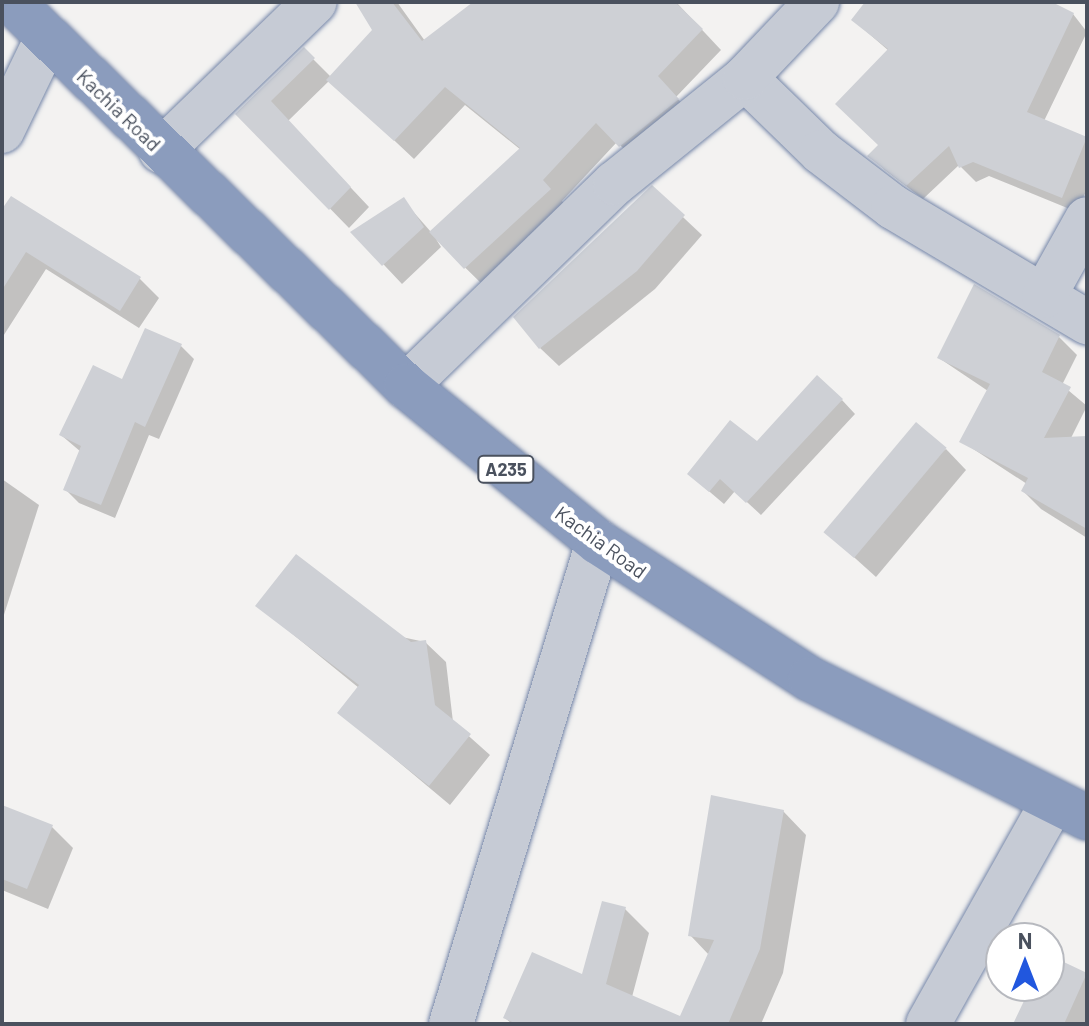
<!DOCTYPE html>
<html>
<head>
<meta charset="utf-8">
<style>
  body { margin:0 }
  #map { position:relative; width:1089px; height:1026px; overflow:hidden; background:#f3f2f1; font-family:Barlow,sans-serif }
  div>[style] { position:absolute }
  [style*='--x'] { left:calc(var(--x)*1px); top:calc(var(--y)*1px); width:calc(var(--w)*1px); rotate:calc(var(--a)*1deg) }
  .shadow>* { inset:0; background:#0003 }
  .building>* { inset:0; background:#ced0d5; transform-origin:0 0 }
  .roads { filter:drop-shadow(0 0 2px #7687a9) drop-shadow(0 0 2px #7687a9) }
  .minor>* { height:44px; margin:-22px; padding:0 22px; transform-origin:22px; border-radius:22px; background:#c6cbd5 }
  .highway>* { height:44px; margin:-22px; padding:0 22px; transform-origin:22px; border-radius:22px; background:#8b9cbd }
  span { translate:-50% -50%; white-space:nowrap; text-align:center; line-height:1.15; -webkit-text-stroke:8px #fff; paint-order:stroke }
  .shield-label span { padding:2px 6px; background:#fff; border:2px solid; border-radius:6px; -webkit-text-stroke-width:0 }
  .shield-label { font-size:18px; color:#4a515e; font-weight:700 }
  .street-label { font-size:20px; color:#4a515e }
  .frame { position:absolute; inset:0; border:4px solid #4a515e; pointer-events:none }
  .north { position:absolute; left:985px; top:922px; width:80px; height:80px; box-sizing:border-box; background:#fff; border:2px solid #b7b9bf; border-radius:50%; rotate:0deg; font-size:22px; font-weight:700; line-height:32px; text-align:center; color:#4a515e }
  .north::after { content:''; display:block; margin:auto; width:28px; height:36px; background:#2157de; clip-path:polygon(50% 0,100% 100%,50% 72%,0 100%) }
</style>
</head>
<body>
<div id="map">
  <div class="shadow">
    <div style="clip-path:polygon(357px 2px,397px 2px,425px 41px,476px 2px,676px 2px,721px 50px,676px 97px,697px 119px,640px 165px,617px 142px,562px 201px,569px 210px,485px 287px,436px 239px,441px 247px,402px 284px,353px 232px,403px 200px,431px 232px,521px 150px,465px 105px,414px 159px,330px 80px,288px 121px,369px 207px,349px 228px,238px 114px,304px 50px,331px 77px,375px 30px)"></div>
    <div style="clip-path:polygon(867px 2px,1047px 2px,1073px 14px,1087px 32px,1044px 121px,1087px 140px,1087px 189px,1077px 212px,989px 176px,976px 182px,959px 165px,923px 199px,885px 170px,870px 156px,880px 146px,889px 51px,853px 20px)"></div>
    <div style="clip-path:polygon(652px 188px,702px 235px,655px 289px,559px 366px,540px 348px)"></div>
    <div style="clip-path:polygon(2px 213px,140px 279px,159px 298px,139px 328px,46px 269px,2px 338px)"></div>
    <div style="clip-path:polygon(1059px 337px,1077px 355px,1062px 385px,1087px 406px,1071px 438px,1087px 438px,1087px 538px,1041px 509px,1023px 491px,1027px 484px,961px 441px,988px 391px,939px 358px)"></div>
    <div style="clip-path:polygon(180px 345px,194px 359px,159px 439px,149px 435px,115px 518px,79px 503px,65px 489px,81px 452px,61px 435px)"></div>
    <div style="clip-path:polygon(842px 400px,855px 414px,761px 515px,735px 491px,724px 504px,704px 487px,758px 444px)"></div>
    <div style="clip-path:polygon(946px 449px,966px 470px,876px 577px,826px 532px)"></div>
    <div style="clip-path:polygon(2px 479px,39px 505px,2px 621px)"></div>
    <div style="clip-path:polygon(258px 606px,425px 642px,446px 662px,453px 722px,490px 755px,450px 805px,340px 713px,359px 688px)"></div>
    <div style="clip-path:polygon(2px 807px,52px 827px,73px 848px,48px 909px,2px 890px)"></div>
    <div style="clip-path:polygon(783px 811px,806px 835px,783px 973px,761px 1024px,512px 1024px,505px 1018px,583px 977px,625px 909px,649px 933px,632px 997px,682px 1019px,709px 955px,690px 935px)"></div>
    <div style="clip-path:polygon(1049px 957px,1087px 976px,1086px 1024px,1014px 1024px,1033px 986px,1049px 986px)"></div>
  </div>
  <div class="building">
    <div style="clip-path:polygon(355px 2px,392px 2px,422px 41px,473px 2px,675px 2px,703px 29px,658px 76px,679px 99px,619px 147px,596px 123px,543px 180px,551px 189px,464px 269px,429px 232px,520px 148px,445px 87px,394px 141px,326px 80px,372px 30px)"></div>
    <div style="clip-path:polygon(865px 2px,1052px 2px,1074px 13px,1027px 112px,1087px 137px,1062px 198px,973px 162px,959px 168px,949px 146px,906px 186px,867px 156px,878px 145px,835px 104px,888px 49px,851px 20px)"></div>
    <div style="clip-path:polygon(304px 47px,315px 58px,271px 101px,351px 187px,329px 210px,235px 114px)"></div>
    <div style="clip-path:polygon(652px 185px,685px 215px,637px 271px,539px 349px,513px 317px)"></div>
    <div style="clip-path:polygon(11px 196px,141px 277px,120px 311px,26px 252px,2px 290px,2px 209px)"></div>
    <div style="clip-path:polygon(404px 197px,424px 227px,382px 266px,350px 232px)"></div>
    <div style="clip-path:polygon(974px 284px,1060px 335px,1042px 372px,1071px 387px,1044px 438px,1087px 436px,1087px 529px,1021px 491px,1028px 478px,959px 442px,990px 384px,937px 358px)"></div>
    <div style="clip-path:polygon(145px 328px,182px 344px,145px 427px,135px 422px,101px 505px,63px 490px,81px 446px,59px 435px,93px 365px,122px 379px)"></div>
    <div style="clip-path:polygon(817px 375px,843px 399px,746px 503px,720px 479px,709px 492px,687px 474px,730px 420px,757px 441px)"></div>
    <div style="left:916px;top:422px;width:40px;height:144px;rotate:40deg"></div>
    <div style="clip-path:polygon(296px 554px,411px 642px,426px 640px,435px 705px,471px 734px,429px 786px,337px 713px,359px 685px,255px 606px)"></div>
    <div style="clip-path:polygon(711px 795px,784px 810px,760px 949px,728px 1024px,517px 1024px,503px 1018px,532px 952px,582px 974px,602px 901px,626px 907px,606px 984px,680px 1016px,714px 940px,688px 936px)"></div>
    <div style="clip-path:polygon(2px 805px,53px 825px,27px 889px,2px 879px)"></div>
    <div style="clip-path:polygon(1049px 955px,1087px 973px,1064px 1024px,1013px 1024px,1031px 986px,1049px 986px)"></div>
  </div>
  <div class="roads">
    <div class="minor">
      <div style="--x:745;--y:78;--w:106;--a:44.2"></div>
      <div style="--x:821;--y:152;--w:91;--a:37.4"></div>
      <div style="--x:893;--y:207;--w:226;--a:30.7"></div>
      <div style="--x:2;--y:131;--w:101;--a:-64.2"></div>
      <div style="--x:161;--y:151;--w:214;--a:-44.1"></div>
      <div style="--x:1044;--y:296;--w:88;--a:-60.8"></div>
      <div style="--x:406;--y:386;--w:291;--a:-44.2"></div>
      <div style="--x:615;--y:183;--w:167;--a:-38.9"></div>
      <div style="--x:745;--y:78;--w:105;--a:-46.5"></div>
      <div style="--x:451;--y:1024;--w:504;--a:-73.04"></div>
      <div style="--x:928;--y:1024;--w:251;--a:-60.7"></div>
    </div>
    <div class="highway">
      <div style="--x:12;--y:2;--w:550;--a:44.26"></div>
      <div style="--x:406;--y:386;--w:247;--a:39.1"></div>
      <div style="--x:598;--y:542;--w:252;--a:32.9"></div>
      <div style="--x:810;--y:679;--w:310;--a:26.6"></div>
    </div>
  </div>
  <div class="shield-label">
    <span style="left:506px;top:469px">A235</span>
  </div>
  <div class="street-label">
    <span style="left:119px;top:110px;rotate:44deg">Kachia Road</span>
    <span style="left:601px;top:542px;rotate:36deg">Kachia Road</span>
  </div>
  <div class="frame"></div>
  <div class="north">N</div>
</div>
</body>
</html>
